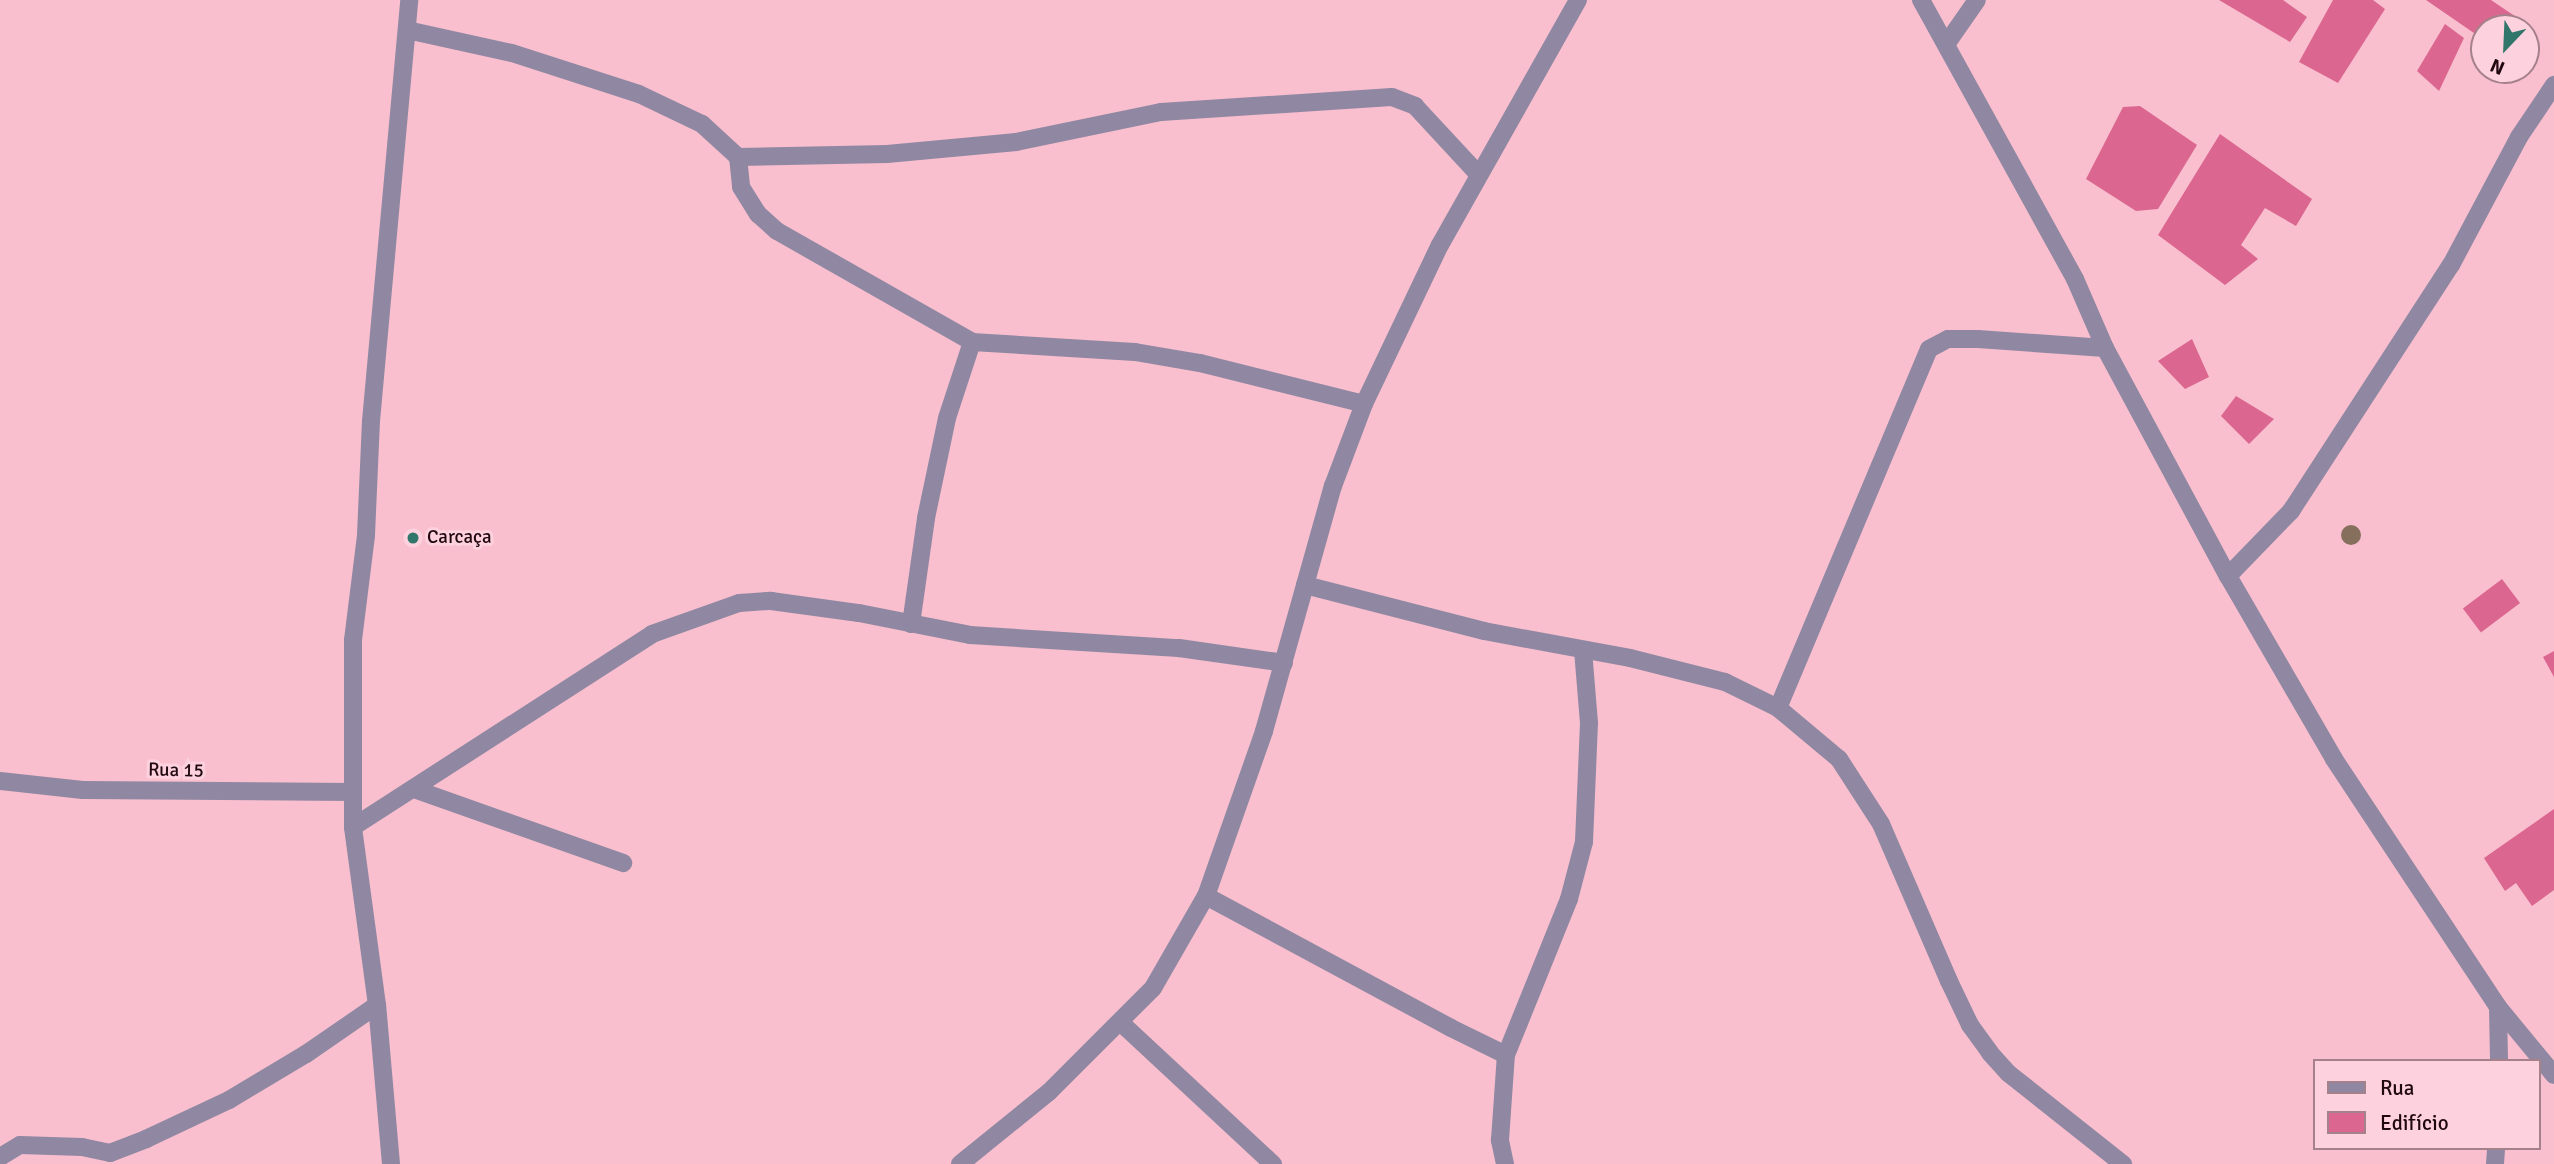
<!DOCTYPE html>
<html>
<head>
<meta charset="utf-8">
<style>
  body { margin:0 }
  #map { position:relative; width:2554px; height:1164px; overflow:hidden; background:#f9bfcf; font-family:Signika,sans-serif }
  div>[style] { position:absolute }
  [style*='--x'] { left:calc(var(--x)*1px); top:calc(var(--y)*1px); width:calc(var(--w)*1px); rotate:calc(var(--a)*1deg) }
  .building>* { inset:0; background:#db6790; transform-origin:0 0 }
  .minor>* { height:18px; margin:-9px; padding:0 9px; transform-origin:9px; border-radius:9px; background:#9088a2 }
  .trees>* { width:20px; height:20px; margin:-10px; border-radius:50%; background:#86705d }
  .dots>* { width:19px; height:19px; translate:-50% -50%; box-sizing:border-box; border:4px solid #fdd1dd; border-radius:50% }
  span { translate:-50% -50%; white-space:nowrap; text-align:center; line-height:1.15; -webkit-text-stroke:6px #fdd1dd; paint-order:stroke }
  .poi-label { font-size:19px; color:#200811 }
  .left { translate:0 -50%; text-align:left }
  .street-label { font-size:19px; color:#200811 }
  .legend { position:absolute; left:2313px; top:1059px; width:228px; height:91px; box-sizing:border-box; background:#fdd1dd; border:2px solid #a5818b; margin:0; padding:9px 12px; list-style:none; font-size:21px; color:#200811 }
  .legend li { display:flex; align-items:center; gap:14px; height:35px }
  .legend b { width:35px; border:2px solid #a5818b }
  .north { position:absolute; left:2470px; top:14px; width:70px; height:70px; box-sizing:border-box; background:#fdd1dd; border:2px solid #a5818b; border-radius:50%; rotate:203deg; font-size:19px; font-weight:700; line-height:28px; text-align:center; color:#200811 }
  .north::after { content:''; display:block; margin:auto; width:24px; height:32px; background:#31766a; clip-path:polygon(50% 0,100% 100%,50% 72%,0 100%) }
</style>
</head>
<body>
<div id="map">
  <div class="building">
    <div style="clip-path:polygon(2219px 0,2283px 0,2307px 17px,2290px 42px)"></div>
    <div style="clip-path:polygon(2333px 0,2373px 0,2385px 9px,2338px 83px,2299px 62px)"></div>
    <div style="clip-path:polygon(2426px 0,2491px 0,2531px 27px,2526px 39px,2526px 28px,2484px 28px,2484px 40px)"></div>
    <div style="clip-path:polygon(2445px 24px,2464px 38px,2439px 91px,2417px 71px)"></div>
    <div style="clip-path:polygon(2140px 106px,2197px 145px,2158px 209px,2136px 211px,2086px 179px,2123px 107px)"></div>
    <div style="clip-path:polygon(2220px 134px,2312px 199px,2296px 226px,2265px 208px,2241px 245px,2258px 259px,2225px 285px,2158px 235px)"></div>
    <div style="clip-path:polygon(2192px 339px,2209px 377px,2185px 389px,2158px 361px)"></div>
    <div style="clip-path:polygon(2236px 396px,2274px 419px,2249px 444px,2221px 416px)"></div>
    <div style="left:2502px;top:579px;width:30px;height:49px;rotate:53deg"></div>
    <div style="clip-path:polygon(2554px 651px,2554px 677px,2543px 657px)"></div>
    <div style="clip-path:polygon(2554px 809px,2554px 890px,2532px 906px,2516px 883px,2505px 891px,2484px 858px)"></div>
  </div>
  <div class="minor">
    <div style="--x:1921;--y:0;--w:319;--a:61.1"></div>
    <div style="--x:2075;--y:279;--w:75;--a:66.5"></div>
    <div style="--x:2105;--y:348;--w:259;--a:61.7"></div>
    <div style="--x:2228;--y:576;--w:211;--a:59.9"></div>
    <div style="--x:2334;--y:759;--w:297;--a:56.5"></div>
    <div style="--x:2498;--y:1007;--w:88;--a:50.5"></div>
    <div style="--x:407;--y:30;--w:107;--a:12.4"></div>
    <div style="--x:512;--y:53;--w:133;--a:17.9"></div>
    <div style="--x:639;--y:94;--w:70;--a:25.5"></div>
    <div style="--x:702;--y:124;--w:49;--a:42.5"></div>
    <div style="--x:738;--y:157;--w:149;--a:-1.2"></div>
    <div style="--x:887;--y:154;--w:130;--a:-5.3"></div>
    <div style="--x:1016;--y:142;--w:148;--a:-11.7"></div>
    <div style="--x:1161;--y:112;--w:231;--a:-3.7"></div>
    <div style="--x:1392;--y:97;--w:25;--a:21"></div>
    <div style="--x:1415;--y:106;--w:93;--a:47.2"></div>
    <div style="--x:1947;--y:43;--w:52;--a:-55.1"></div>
    <div style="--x:738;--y:157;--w:30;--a:84"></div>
    <div style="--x:741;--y:187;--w:32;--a:58"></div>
    <div style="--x:758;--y:214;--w:25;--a:42"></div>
    <div style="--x:777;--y:231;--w:224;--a:29.6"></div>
    <div style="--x:972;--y:342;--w:163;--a:3.5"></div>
    <div style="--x:1135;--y:352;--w:66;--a:9.6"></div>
    <div style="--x:1200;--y:363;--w:169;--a:14"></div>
    <div style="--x:2228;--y:576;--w:91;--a:-45.9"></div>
    <div style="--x:2291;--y:511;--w:293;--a:-57"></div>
    <div style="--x:2451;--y:265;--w:145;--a:-62"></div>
    <div style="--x:2519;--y:137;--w:63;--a:-56.1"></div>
    <div style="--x:1305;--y:585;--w:185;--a:14.4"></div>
    <div style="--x:1484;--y:631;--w:148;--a:10.5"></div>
    <div style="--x:1630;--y:658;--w:98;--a:14.2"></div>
    <div style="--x:1725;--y:682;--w:59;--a:26.1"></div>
    <div style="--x:1778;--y:708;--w:80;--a:39.9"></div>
    <div style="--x:1839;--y:759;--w:77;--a:57.1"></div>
    <div style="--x:1881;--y:824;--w:171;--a:66.6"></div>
    <div style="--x:1949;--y:981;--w:49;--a:64.5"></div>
    <div style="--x:1970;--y:1025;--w:34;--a:54"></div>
    <div style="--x:1990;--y:1053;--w:27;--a:48"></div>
    <div style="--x:2008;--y:1073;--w:147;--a:38.4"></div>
    <div style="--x:911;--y:624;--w:107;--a:-81.9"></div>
    <div style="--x:926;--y:518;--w:102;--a:-78.1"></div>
    <div style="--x:947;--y:418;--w:80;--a:-71.8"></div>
    <div style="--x:1778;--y:708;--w:389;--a:-67.2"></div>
    <div style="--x:1929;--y:349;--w:21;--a:-28"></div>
    <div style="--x:1948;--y:339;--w:30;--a:0"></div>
    <div style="--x:1978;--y:339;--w:127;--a:4.1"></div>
    <div style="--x:0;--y:781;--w:83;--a:6.2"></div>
    <div style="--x:83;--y:790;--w:270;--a:0.4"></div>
    <div style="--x:414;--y:789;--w:222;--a:19.5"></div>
    <div style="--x:353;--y:827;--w:356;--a:-32.8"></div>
    <div style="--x:652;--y:634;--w:92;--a:-19.6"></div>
    <div style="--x:739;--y:603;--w:32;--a:-4"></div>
    <div style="--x:771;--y:601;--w:89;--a:7.8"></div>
    <div style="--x:859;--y:613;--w:113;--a:11.2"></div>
    <div style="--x:970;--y:635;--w:209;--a:3.6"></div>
    <div style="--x:1179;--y:648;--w:106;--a:8.1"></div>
    <div style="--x:1206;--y:896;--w:278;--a:28.3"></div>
    <div style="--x:1451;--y:1028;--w:61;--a:26.1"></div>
    <div style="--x:2498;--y:1007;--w:54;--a:88.9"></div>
    <div style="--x:1120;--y:1022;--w:209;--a:42.9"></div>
    <div style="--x:0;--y:1157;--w:23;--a:-31"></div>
    <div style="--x:20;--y:1145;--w:62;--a:1.8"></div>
    <div style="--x:82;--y:1147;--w:29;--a:12"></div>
    <div style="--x:110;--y:1153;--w:39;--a:-21"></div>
    <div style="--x:146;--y:1139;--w:92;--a:-25.2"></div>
    <div style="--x:229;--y:1100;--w:90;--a:-30.9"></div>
    <div style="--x:306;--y:1054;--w:86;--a:-34.6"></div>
    <div style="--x:391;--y:1164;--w:160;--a:-95"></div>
    <div style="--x:377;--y:1005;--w:180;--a:-97.7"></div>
    <div style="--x:353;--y:827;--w:187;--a:-90"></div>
    <div style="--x:353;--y:640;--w:106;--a:-82.9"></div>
    <div style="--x:366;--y:535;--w:114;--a:-87.5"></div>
    <div style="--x:371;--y:421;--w:423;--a:-84.8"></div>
    <div style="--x:960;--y:1164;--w:114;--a:-39"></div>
    <div style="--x:1049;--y:1092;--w:147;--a:-45"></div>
    <div style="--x:1153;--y:988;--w:106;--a:-60.1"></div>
    <div style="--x:1206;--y:896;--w:175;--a:-70.6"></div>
    <div style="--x:1264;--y:731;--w:255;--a:-74.3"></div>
    <div style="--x:1333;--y:486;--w:88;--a:-69.3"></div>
    <div style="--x:1364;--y:404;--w:176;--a:-64.5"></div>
    <div style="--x:1440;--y:245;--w:281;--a:-60.6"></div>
    <div style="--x:1505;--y:1164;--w:25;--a:-102"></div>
    <div style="--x:1500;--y:1140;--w:85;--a:-86"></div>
    <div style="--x:1506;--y:1055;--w:168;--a:-68"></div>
    <div style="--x:1569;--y:899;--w:59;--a:-75.3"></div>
    <div style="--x:1584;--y:842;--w:119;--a:-87.6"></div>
    <div style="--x:1589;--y:723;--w:73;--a:-94.7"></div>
    <div style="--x:2495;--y:1164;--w:16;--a:-86"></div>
  </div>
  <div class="trees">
    <div style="left:2351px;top:535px"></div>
  </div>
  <div class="dots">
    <div style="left:413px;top:538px;background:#31766a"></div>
  </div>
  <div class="poi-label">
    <span class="left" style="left:427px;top:538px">Carcaça</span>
  </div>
  <div class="street-label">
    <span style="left:176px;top:771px;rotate:1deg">Rua 15</span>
  </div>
  <ul class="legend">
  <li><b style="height:9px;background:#9088a2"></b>Rua</li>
  <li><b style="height:19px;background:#db6790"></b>Edifício</li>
  </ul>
  <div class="north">N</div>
</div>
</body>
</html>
